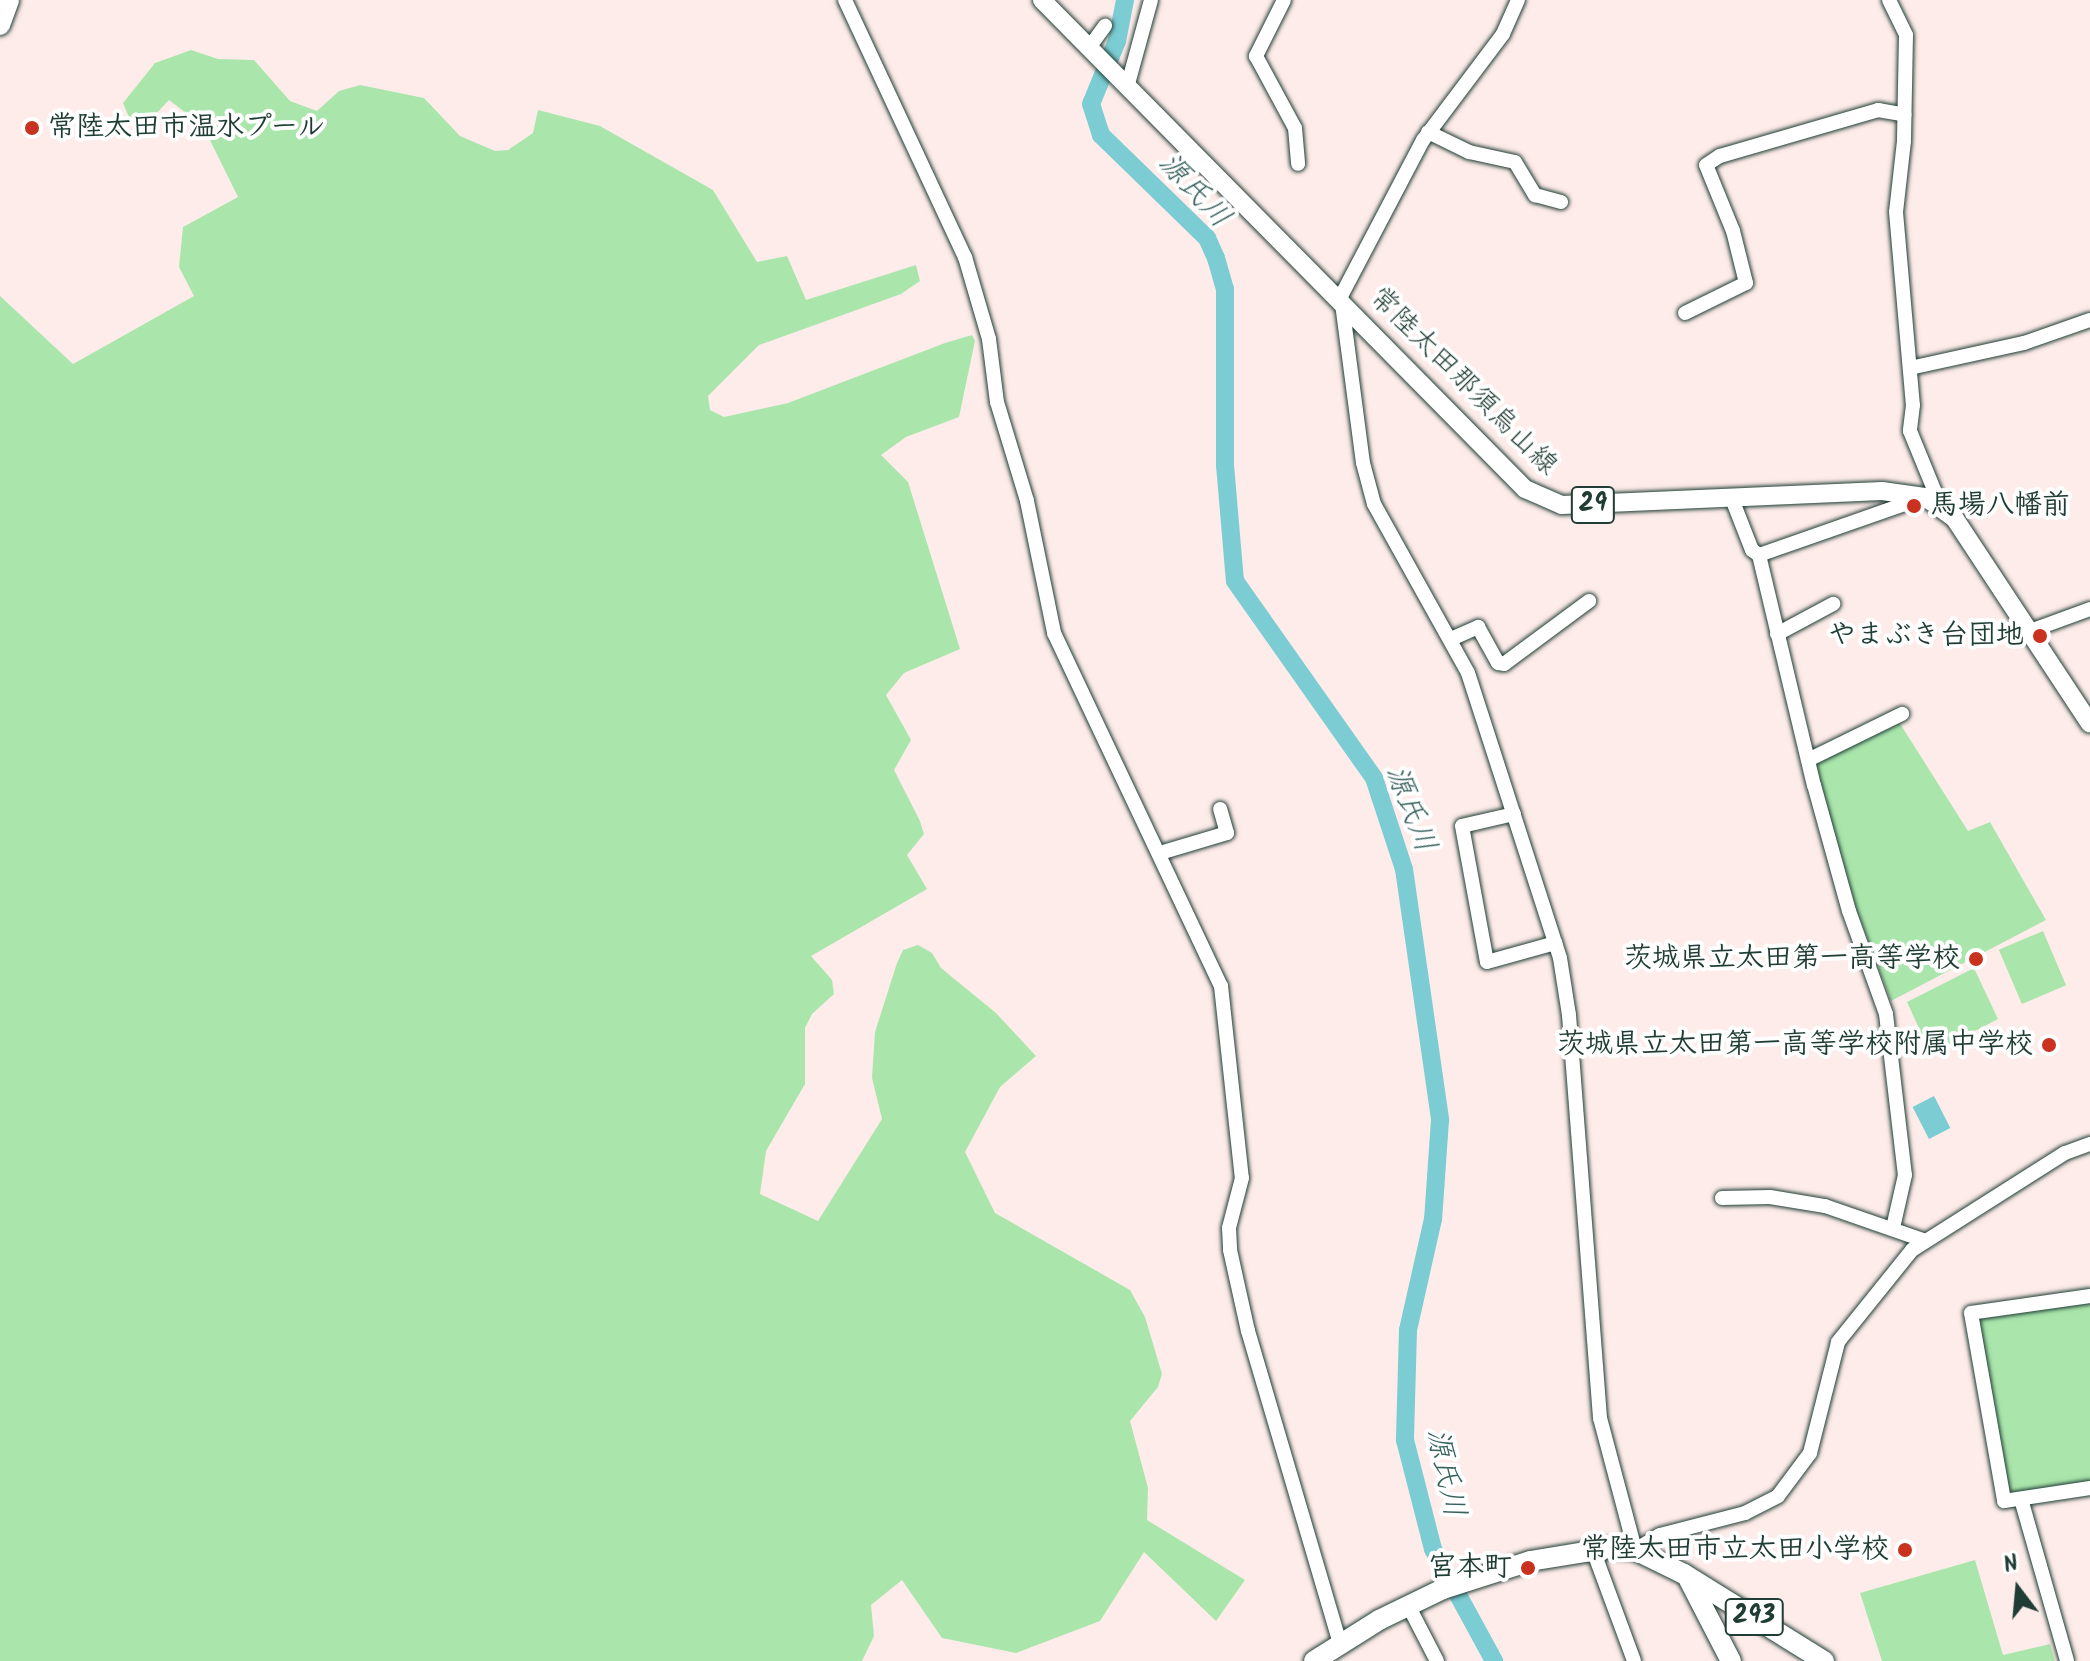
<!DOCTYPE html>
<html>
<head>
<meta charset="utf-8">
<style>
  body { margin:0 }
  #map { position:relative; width:2090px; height:1661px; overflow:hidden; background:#feecea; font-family:Kalam,"Klee One",sans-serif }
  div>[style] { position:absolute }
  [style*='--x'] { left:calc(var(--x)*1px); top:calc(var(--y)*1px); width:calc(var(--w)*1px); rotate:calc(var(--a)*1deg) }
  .green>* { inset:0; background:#aae6ac; transform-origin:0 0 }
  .water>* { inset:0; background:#7bccd3; transform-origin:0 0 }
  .river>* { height:18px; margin:-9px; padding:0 9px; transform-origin:9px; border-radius:9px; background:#7bccd3 }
  .roads { filter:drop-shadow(0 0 2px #1f3d34) drop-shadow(0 0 2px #1f3d34) }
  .minor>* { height:14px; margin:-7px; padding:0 7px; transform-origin:7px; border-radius:7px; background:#fff }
  .major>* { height:18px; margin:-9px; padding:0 9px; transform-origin:9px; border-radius:9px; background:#fff }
  .highway>* { height:20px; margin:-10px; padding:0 10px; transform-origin:10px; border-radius:10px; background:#fff }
  .dots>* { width:22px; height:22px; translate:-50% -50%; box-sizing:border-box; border:4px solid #fff; border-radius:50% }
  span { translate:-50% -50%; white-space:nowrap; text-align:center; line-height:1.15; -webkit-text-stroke:8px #fff; paint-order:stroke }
  .shield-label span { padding:2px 6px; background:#fff; border:2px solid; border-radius:6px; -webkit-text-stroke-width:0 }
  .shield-label { font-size:26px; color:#1f3d34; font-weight:700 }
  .poi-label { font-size:28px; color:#1f3d34; font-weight:700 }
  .left { translate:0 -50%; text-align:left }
  .right { translate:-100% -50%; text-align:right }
  .street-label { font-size:28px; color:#1f3d34 }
  .water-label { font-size:30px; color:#36615c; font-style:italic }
  .north { position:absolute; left:1978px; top:1549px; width:80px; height:80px; -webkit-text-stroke:6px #fff; paint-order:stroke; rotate:344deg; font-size:22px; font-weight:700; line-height:32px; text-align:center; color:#1f3d34 }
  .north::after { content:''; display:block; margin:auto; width:28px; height:36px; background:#1f3d34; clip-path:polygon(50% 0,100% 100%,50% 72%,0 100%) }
</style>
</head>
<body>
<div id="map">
  <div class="green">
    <div style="clip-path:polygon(191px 50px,218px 59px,254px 60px,290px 101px,317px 111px,339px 91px,360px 85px,424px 98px,460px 136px,495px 151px,508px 150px,533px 133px,538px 110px,600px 126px,713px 190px,757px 262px,787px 256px,806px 300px,916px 265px,920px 281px,901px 294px,759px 345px,708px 396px,710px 410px,724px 417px,788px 403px,945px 343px,972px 335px,975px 341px,959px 417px,906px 437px,881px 455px,908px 482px,960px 649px,904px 673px,886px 695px,911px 740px,894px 770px,920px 821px,924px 834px,907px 855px,927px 889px,811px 956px,832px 980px,834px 994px,812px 1014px,805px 1028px,805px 1084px,766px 1151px,760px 1194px,818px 1221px,882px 1119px,872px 1078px,875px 1032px,897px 963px,903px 950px,918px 945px,932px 953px,941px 968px,996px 1013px,1036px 1056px,1000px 1087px,965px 1152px,995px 1213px,1130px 1290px,1145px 1317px,1162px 1374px,1158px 1387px,1130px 1421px,1148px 1488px,1147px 1520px,1245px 1580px,1216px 1621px,1144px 1552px,1100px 1621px,1016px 1653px,942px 1638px,902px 1580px,871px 1605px,874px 1636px,862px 1661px,0 1661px,0 296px,73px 364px,194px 296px,179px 267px,183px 227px,238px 197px,203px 126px,169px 100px,150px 120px,131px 122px,123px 103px,155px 63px)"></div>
    <div style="clip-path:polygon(1899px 722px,1968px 831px,1990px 822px,2046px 920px,1891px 1001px,1856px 908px,1814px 763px)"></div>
    <div style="left:2043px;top:931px;width:59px;height:48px;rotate:67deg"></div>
    <div style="clip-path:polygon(1974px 968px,1998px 1019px,1938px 1050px,1928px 1048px,1907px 1002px)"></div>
    <div style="clip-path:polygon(2090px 1298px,2090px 1485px,2006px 1498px,1977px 1316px)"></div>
    <div style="clip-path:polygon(1975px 1560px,2003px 1655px,2050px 1644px,2055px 1661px,1882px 1661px,1860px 1593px)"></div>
  </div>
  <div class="water">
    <div style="left:1934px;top:1096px;width:36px;height:24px;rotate:63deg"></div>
  </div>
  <div class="river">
    <div style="--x:1125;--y:0;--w:42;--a:101"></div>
    <div style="--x:1117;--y:41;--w:68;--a:112.4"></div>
    <div style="--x:1091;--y:104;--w:33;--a:72"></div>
    <div style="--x:1101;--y:135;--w:148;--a:44.2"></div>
    <div style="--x:1207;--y:238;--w:22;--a:66"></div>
    <div style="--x:1216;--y:258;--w:32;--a:74"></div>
    <div style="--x:1225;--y:289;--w:176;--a:90"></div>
    <div style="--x:1225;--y:465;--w:116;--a:85.1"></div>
    <div style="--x:1235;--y:581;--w:241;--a:54.8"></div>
    <div style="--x:1374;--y:778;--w:96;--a:71.8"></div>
    <div style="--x:1404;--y:869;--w:254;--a:81.8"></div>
    <div style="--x:1440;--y:1120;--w:99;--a:94"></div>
    <div style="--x:1433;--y:1219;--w:114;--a:102.7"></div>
    <div style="--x:1408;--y:1330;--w:110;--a:91.6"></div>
    <div style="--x:1405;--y:1440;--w:113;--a:75.6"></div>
    <div style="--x:1433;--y:1549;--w:128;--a:61.4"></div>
  </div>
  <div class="roads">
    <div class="minor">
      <div style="--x:845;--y:0;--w:284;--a:65"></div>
      <div style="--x:965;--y:257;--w:85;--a:73.7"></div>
      <div style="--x:989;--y:339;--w:64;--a:82.8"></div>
      <div style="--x:997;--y:402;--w:103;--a:73.1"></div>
      <div style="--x:1027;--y:501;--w:135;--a:78.4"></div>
      <div style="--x:1054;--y:633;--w:391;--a:64.7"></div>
      <div style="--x:1221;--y:986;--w:193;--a:83.8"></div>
      <div style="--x:1242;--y:1178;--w:52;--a:104.6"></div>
      <div style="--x:1229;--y:1228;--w:22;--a:87"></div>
      <div style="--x:1230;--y:1250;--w:83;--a:77.5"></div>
      <div style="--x:1248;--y:1331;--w:325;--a:73.6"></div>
      <div style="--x:1284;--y:0;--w:63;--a:116.6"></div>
      <div style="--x:1256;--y:56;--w:82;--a:61.6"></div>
      <div style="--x:1295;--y:128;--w:36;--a:85"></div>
      <div style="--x:1518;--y:0;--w:37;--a:114"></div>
      <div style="--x:1503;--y:34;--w:133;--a:127"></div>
      <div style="--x:1423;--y:140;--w:176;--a:117.7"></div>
      <div style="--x:1341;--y:296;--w:168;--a:82.5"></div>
      <div style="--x:1363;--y:463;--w:42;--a:75"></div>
      <div style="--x:1374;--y:504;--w:193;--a:60.9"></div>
      <div style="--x:1468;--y:673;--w:299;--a:72.1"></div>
      <div style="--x:1560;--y:958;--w:58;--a:81"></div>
      <div style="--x:1569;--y:1015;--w:404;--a:85.6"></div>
      <div style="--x:1600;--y:1418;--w:137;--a:75.1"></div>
      <div style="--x:1635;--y:1550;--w:29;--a:-31"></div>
      <div style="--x:1660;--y:1535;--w:88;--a:-14.5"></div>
      <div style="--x:1745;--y:1513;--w:37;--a:-27"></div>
      <div style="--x:1778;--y:1496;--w:54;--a:-53.3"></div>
      <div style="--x:1810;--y:1453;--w:114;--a:-75.8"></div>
      <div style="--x:1838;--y:1342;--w:118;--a:-51.2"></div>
      <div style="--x:1912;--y:1250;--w:181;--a:-32.4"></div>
      <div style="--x:2065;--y:1153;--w:27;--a:-20"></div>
      <div style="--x:1889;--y:0;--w:39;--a:64"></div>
      <div style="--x:1906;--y:35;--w:106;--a:91.1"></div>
      <div style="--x:1904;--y:141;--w:71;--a:96.4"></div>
      <div style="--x:1896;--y:212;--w:194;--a:85"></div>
      <div style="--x:1913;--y:405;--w:26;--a:97"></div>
      <div style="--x:1910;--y:431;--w:66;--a:67.7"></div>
      <div style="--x:1935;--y:492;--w:8;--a:104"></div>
      <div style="--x:1091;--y:45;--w:24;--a:-54"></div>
      <div style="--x:1128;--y:84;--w:87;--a:-74.7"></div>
      <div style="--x:1428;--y:132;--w:46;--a:26"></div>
      <div style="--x:1469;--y:152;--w:47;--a:12.3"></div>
      <div style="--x:1515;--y:162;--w:39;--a:59"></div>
      <div style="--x:1535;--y:195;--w:27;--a:15"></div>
      <div style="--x:1685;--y:313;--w:68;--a:-26.2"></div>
      <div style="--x:1746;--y:283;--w:54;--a:-104"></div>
      <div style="--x:1733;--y:231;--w:71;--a:-112.2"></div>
      <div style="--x:1706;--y:165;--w:17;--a:-33"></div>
      <div style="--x:1720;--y:156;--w:165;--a:-16.2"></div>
      <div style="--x:1878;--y:110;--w:27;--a:10"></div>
      <div style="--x:1910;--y:368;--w:117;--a:-12.4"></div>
      <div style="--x:2024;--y:343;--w:70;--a:-19.2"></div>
      <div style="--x:1732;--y:499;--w:55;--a:68.6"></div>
      <div style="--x:1752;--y:550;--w:9;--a:36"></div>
      <div style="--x:1759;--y:555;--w:176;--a:-19.3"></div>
      <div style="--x:1759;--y:555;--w:236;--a:76.6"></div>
      <div style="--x:1814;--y:785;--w:131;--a:74.5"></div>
      <div style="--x:1849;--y:911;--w:109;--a:70.2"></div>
      <div style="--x:1886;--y:1014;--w:162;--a:83.3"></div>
      <div style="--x:1905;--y:1175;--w:54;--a:102.8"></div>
      <div style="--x:2030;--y:631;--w:64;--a:-20.1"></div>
      <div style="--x:1777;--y:634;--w:64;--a:-28.2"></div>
      <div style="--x:1451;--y:639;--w:30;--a:-24"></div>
      <div style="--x:1478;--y:627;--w:41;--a:60.9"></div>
      <div style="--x:1498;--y:663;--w:6;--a:9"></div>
      <div style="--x:1504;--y:664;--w:106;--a:-36.5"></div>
      <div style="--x:1808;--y:760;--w:105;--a:-26.1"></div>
      <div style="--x:1514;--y:814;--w:53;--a:167"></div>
      <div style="--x:1462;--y:826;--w:138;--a:79.6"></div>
      <div style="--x:1487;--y:962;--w:71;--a:-15.6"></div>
      <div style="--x:1160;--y:853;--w:70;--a:-16.6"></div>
      <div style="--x:1227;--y:833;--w:25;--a:-106"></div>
      <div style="--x:1722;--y:1198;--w:48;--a:-1.2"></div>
      <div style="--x:1770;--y:1197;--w:56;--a:9.3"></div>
      <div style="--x:1825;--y:1206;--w:104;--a:19.1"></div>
      <div style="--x:2090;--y:1296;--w:120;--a:171.9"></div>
      <div style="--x:1971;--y:1313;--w:191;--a:80"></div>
      <div style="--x:2004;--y:1501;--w:87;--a:-8.6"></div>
      <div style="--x:2021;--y:1499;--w:168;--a:74.1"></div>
      <div style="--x:1593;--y:1550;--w:118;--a:69.7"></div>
      <div style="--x:1408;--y:1605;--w:63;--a:62.6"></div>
    </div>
    <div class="major">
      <div style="--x:1042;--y:0;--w:687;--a:45.35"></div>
      <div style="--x:1525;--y:489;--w:40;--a:23.4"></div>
      <div style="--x:1562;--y:505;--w:320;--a:-2.5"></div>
      <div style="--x:1882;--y:491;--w:43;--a:7.9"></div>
      <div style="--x:1925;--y:497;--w:37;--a:36"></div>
      <div style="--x:1955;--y:519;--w:245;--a:56.6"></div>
    </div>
    <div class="highway">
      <div style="--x:0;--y:25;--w:27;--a:-70"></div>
      <div style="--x:1689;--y:1580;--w:91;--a:62.6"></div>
      <div style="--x:1314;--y:1661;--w:77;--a:-32.2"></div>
      <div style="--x:1379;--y:1620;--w:71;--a:-25.8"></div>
      <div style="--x:1443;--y:1589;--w:91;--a:-17.8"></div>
      <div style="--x:1530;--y:1561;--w:80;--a:-9.3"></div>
      <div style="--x:1609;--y:1548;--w:26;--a:4"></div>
      <div style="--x:1635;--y:1550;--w:55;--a:26.1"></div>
      <div style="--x:1684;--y:1574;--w:165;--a:31.9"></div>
    </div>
  </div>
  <div class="dots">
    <div style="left:32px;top:128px;background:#c8321e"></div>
    <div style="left:1914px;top:506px;background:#c8321e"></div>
    <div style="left:2040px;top:636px;background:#c8321e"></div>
    <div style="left:1976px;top:959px;background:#c8321e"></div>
    <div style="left:2049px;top:1045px;background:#c8321e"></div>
    <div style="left:1905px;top:1550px;background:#c8321e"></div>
    <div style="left:1528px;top:1568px;background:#c8321e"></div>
  </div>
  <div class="shield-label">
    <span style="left:1593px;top:505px">29</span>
    <span style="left:1754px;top:1617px">293</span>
  </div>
  <div class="poi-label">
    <span class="left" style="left:48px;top:128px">常陸太田市温水プール</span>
    <span class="left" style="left:1930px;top:506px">馬場八幡前</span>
    <span class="right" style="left:2024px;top:636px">やまぶき台団地</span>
    <span class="right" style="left:1960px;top:959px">茨城県立太田第一高等学校</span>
    <span class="right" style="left:2033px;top:1045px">茨城県立太田第一高等学校附属中学校</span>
    <span class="right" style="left:1889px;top:1550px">常陸太田市立太田小学校</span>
    <span class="right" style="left:1512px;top:1568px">宮本町</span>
  </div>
  <div class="street-label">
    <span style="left:1463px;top:382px;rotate:45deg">常陸太田那須烏山線</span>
  </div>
  <div class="water-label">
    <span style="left:1194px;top:191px;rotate:47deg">源氏川</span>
    <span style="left:1410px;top:809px;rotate:69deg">源氏川</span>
    <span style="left:1445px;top:1473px;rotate:78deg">源氏川</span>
  </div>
  <div class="north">N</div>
</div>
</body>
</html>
